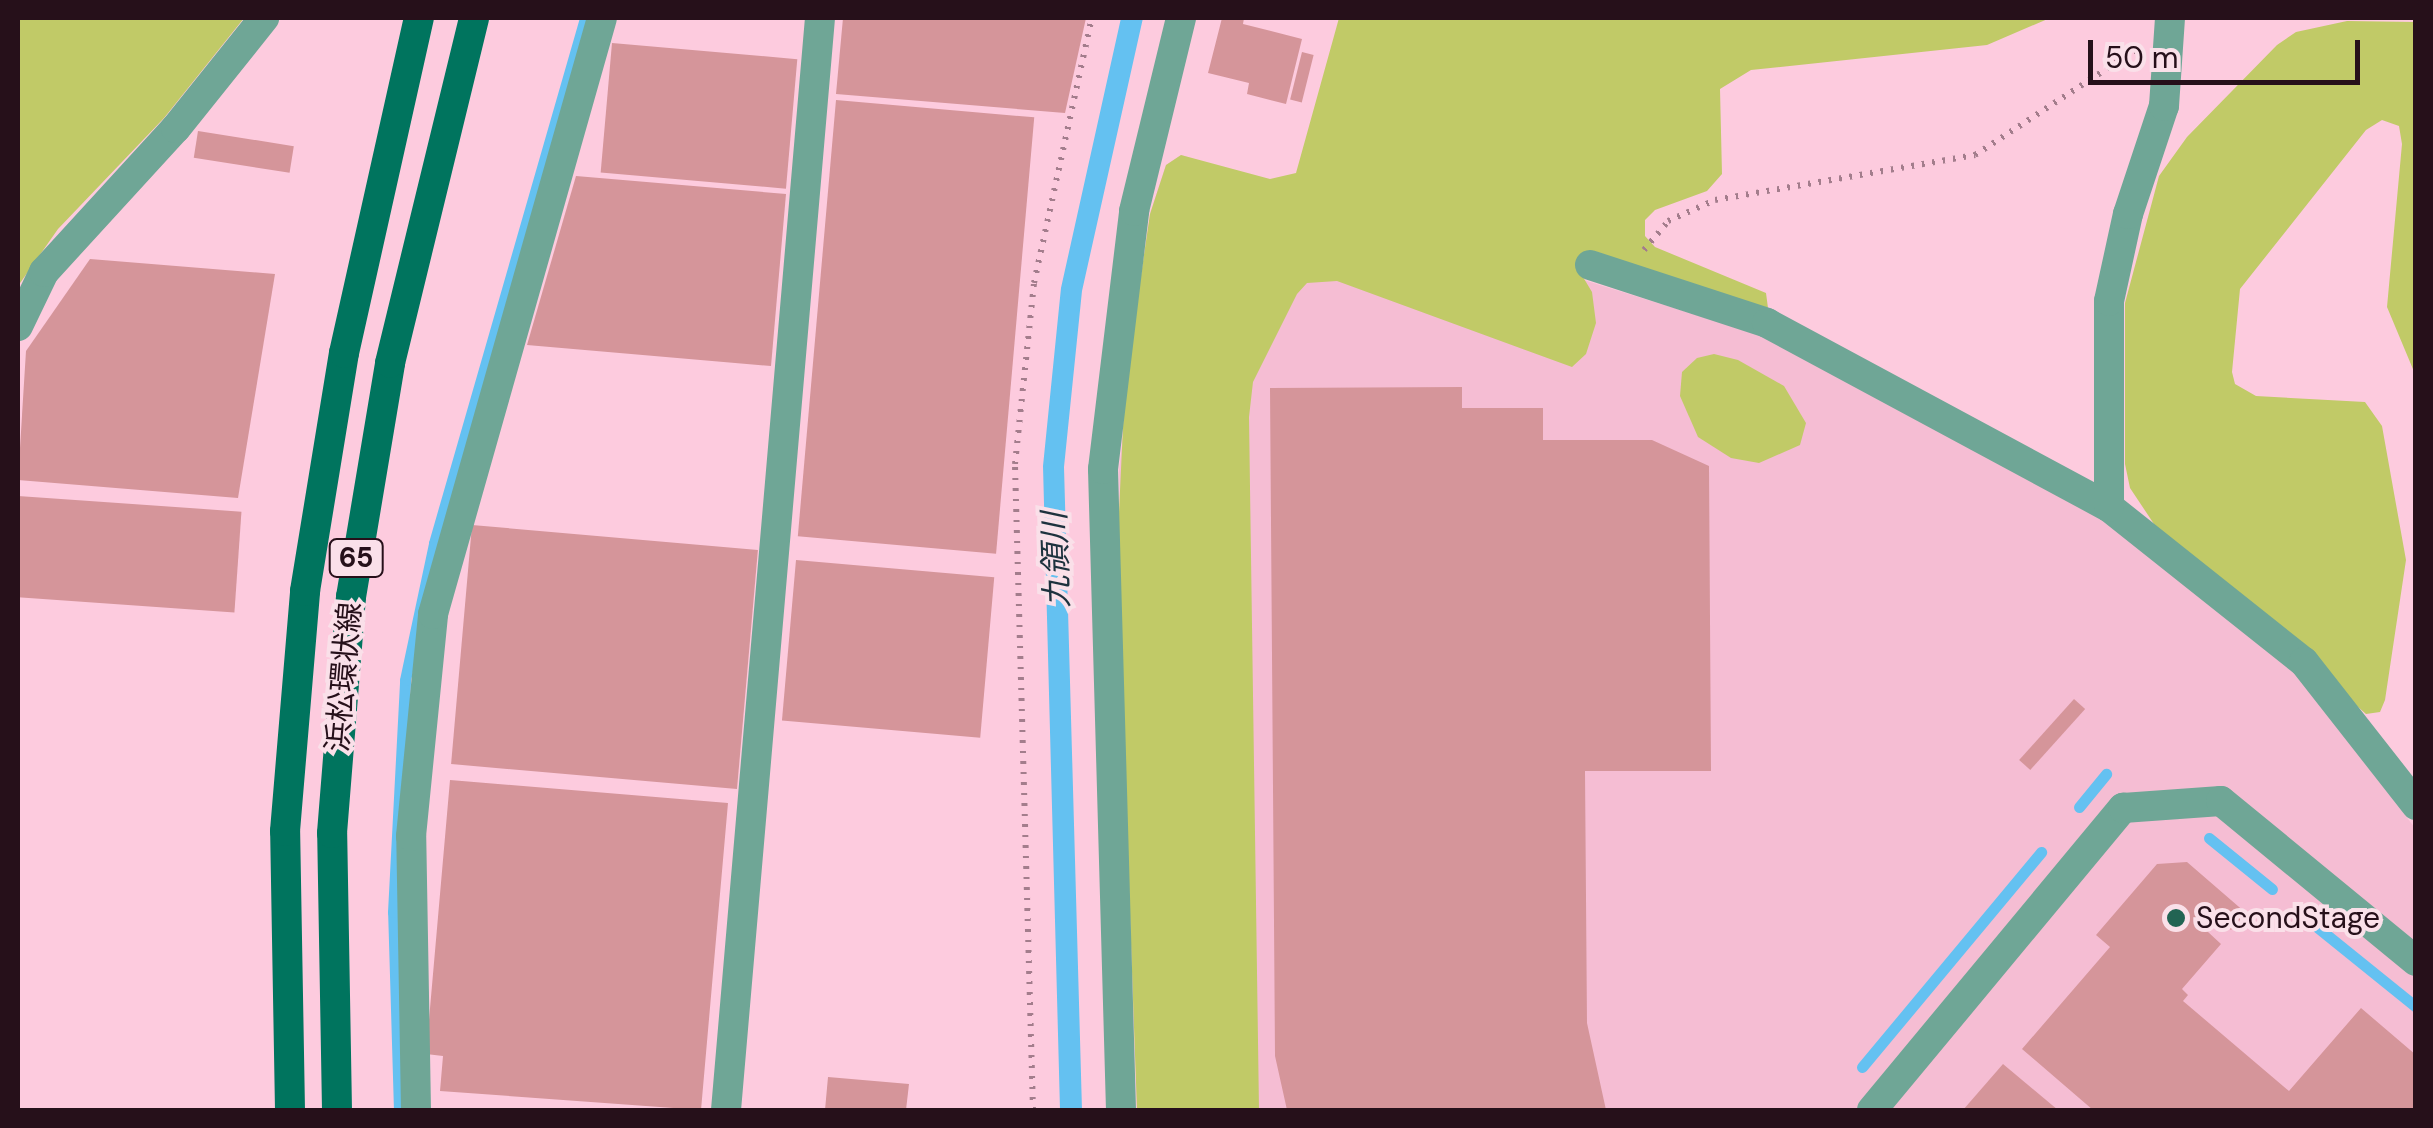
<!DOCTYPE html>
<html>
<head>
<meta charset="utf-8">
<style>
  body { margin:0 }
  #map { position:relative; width:2433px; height:1128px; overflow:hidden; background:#fdcbde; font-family:"DM Sans","Noto Sans JP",sans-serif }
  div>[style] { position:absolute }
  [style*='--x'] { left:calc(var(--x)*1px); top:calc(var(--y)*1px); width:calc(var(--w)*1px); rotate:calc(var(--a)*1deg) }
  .built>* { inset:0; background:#f5bdd3 }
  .green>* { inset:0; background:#c1ca67 }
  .water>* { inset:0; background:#64c1f1 }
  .stream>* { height:11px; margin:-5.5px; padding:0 5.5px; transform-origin:5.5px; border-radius:5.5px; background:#64c1f1 }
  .building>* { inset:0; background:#d5959a; transform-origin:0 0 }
  .path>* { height:6px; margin-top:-3px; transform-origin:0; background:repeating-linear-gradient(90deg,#a37d8c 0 2.5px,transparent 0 10.5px) }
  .minor>* { height:30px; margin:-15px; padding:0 15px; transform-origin:15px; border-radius:15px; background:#6fa696 }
  .major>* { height:30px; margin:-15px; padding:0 15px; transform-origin:15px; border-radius:15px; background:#00745e }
  .dots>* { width:28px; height:28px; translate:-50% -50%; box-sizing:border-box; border:5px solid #fae0e9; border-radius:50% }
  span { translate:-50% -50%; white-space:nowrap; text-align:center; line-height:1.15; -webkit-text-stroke:8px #fae0e9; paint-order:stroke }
  .shield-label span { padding:2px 8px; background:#fae0e9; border:2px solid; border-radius:8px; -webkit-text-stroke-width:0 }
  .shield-label { font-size:28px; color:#26101a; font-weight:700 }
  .street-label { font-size:30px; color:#26101a }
  .poi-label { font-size:30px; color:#26101a }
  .left { translate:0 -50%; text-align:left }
  .water-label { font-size:32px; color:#1d323e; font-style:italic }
  .frame { position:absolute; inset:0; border:20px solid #26101a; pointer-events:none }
  .scale { position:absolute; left:2088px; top:40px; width:272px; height:45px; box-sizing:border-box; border:5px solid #26101a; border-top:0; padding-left:12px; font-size:30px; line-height:35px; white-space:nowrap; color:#26101a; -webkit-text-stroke:8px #fae0e9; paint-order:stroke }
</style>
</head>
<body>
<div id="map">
  <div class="built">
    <div style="clip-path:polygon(1181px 155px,1761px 335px,2101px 518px,2294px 672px,2415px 828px,2415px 1110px,1137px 1110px,1119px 470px,1150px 214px,1166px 165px)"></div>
  </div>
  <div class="green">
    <div style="clip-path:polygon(18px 18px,244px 18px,164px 118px,58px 229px,18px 286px)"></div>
    <div style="clip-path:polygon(1339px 18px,2050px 18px,1987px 45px,1751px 70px,1720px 89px,1722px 174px,1707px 191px,1655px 210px,1645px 220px,1645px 236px,1655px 247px,1766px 293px,1768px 308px,1582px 253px,1577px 267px,1592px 292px,1596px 323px,1586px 354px,1572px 367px,1337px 281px,1307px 283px,1297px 294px,1253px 382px,1249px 417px,1259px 1110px,1137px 1110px,1117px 555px,1125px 384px,1150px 214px,1166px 165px,1181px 155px,1270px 179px,1296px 173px)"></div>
    <div style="clip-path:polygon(2347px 21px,2415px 22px,2415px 374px,2387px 307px,2402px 144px,2399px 126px,2382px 120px,2366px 130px,2240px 289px,2232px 372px,2235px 384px,2256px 396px,2365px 402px,2382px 426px,2406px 560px,2385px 700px,2380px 712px,2366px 714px,2156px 527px,2130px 488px,2125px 464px,2125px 303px,2159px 176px,2187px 137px,2277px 45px,2296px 32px)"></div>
    <div style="clip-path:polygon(1714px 354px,1738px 360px,1784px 386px,1806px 423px,1800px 445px,1759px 463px,1731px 458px,1698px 437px,1680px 396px,1682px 372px,1697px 358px)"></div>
  </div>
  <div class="water">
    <div style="clip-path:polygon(1121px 18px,1143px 18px,1082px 291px,1064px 467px,1082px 1110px,1060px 1110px,1043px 466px,1061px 288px)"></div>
  </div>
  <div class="stream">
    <div style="--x:2079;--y:807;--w:43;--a:-50.7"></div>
    <div style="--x:2209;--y:838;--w:81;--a:39"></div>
    <div style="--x:2317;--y:927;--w:127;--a:38.9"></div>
    <div style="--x:1862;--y:1067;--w:280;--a:-50.2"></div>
    <div style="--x:399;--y:1110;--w:198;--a:-91.7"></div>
    <div style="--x:393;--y:912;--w:232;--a:-87"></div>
    <div style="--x:405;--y:680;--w:140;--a:-78"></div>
    <div style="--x:434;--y:543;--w:546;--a:-73.95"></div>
  </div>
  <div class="building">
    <div style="clip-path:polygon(843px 18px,1086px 18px,1065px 113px,836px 94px)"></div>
    <div style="clip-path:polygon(1222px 18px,1244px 18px,1243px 24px,1302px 39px,1286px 104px,1247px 94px,1249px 83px,1208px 73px)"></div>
    <div style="left:612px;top:43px;width:186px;height:130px;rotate:5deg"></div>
    <div style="left:1302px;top:52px;width:12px;height:49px;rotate:14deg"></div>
    <div style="left:836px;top:100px;width:199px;height:438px;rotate:5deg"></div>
    <div style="left:198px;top:131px;width:97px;height:27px;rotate:9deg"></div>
    <div style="clip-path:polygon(576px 176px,786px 194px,771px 366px,527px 345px)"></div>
    <div style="clip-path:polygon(90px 259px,275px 274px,238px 498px,18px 480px,26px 351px)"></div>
    <div style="clip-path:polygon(1462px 387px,1462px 408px,1543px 408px,1543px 440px,1652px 440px,1709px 466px,1711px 771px,1585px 771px,1587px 1023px,1606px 1110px,1287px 1110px,1275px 1056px,1270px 388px)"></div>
    <div style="left:18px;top:496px;width:224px;height:101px;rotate:4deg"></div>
    <div style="left:472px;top:525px;width:287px;height:240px;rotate:5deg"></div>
    <div style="left:796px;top:560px;width:199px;height:161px;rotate:5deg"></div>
    <div style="left:2074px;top:699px;width:15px;height:82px;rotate:42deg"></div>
    <div style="clip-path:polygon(450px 780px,728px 803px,701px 1110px,440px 1091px,443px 1056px,426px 1054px)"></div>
    <div style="clip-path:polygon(2187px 862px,2246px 913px,2231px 930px,2219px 920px,2208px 932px,2221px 944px,2182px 989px,2188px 995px,2183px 1001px,2289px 1091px,2361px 1008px,2416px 1055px,2416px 1110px,2093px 1110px,2022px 1049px,2110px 947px,2096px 935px,2157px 864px)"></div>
    <div style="clip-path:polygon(2003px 1064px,2058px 1110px,1963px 1110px)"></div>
    <div style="clip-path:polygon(828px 1077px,909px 1084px,906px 1110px,825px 1110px)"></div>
  </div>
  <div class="path">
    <div style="--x:1644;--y:250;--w:38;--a:-50"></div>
    <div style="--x:1668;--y:221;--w:51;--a:-24.1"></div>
    <div style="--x:1715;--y:200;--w:264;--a:-9.8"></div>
    <div style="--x:1975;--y:155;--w:194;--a:-33.2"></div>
    <div style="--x:1033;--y:1110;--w:646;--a:-91.6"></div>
    <div style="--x:1015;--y:464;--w:182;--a:-84"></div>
    <div style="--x:1034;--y:283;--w:271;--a:-77.7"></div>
  </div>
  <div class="minor">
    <div style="--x:1590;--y:265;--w:186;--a:18.1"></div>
    <div style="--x:1767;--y:323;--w:388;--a:28.3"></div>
    <div style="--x:2109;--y:507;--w:249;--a:38.5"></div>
    <div style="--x:2304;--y:662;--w:182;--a:51.9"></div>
    <div style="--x:18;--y:326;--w:60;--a:-64.3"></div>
    <div style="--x:44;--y:272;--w:195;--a:-47.5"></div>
    <div style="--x:176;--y:128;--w:141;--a:-51.3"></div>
    <div style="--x:2109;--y:507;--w:206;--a:-90"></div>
    <div style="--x:2109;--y:301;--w:89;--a:-77.7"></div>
    <div style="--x:2128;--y:214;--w:114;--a:-71.6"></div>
    <div style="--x:2164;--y:106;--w:88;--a:-86.1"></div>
    <div style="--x:416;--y:1110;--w:274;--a:-91"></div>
    <div style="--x:411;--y:836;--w:223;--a:-84.3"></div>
    <div style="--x:433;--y:614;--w:619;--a:-74.17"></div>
    <div style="--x:726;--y:1110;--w:1096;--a:-85.08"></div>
    <div style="--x:1121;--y:1110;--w:641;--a:-91.61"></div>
    <div style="--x:1103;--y:469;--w:260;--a:-83.1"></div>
    <div style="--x:1134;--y:211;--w:199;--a:-76.3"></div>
    <div style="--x:1872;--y:1110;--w:393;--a:-50.3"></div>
    <div style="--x:2123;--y:808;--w:98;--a:-4.1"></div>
    <div style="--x:2221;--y:801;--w:252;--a:39.4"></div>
  </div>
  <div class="major">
    <div style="--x:290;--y:1110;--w:279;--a:-91"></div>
    <div style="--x:285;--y:831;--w:241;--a:-85.2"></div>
    <div style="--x:305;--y:591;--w:241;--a:-80.7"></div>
    <div style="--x:344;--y:353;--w:343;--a:-77.4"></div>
    <div style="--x:337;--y:1110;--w:277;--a:-91"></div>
    <div style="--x:332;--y:833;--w:237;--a:-85.4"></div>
    <div style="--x:351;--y:597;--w:237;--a:-80.5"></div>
    <div style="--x:390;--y:363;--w:355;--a:-76.3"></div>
  </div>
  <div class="dots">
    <div style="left:2176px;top:918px;background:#226453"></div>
  </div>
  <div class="shield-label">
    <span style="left:356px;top:558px">65</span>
  </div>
  <div class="street-label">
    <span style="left:344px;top:677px;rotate:-85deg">浜松環状線</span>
  </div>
  <div class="poi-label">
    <span class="left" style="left:2196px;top:918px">SecondStage</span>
  </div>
  <div class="water-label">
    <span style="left:1056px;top:560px;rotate:-92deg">九領川</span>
  </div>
  <div class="frame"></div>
  <div class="scale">50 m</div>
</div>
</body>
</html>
